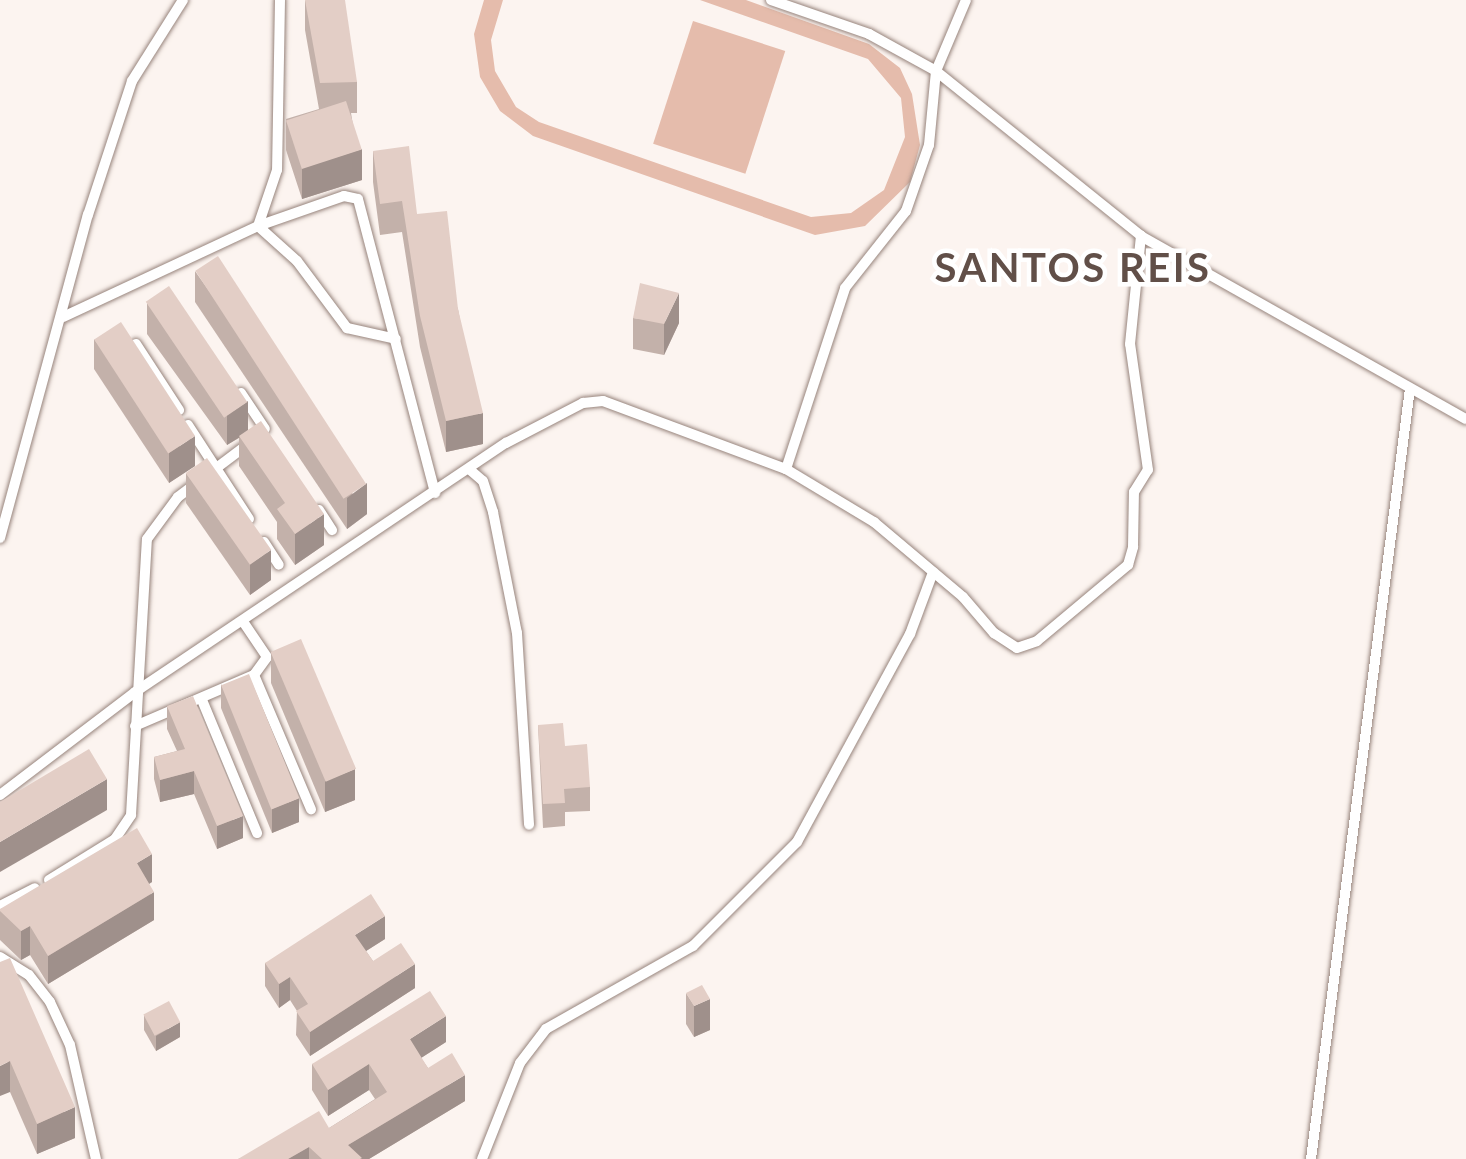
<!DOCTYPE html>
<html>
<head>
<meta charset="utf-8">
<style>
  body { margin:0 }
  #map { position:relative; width:1466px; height:1159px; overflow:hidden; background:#fcf4f0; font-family:Lato,sans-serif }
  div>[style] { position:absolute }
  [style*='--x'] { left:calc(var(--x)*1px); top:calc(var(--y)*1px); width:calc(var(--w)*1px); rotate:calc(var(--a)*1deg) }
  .green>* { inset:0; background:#e5bcac; transform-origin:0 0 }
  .roads { filter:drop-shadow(0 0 2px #97847c) drop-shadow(0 0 2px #97847c) }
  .service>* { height:10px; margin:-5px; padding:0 5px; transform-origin:5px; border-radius:5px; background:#fff }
  .wall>* { inset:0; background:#c3b1aa }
  .shaded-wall>* { inset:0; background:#9f908b }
  .building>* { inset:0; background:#e3cec6; transform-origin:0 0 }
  span { translate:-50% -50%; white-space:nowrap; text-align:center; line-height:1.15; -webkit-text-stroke:9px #fff; paint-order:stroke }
  .district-label { font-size:40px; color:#614f48; font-weight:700; letter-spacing:2.5px }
</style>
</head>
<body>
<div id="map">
  <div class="green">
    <div style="clip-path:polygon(484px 0,503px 0,491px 40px,495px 71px,516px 107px,539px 122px,811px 217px,851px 213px,884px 190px,905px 137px,901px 98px,868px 59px,700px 0,746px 0,869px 44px,900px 68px,912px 94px,920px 145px,910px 182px,865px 226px,815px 235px,533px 136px,500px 111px,480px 77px,474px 34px)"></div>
    <div style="left:693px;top:21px;width:97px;height:129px;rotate:18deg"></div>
  </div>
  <div class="roads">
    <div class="service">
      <div style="--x:280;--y:0;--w:170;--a:91"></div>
      <div style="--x:277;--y:170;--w:59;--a:108.7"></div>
      <div style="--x:258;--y:226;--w:52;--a:41.9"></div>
      <div style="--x:297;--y:261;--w:84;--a:53.3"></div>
      <div style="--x:347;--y:328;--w:50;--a:12.7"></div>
      <div style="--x:771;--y:0;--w:104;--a:19.1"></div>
      <div style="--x:869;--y:34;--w:77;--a:28.9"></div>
      <div style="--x:936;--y:71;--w:263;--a:38.8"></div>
      <div style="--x:1141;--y:236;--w:373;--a:29.4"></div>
      <div style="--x:63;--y:317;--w:215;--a:-25"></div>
      <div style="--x:258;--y:226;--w:91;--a:-19.2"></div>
      <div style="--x:344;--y:196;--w:14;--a:12"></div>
      <div style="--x:358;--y:199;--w:304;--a:75.3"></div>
      <div style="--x:136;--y:344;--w:79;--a:56.9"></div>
      <div style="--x:241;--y:393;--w:43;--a:56.3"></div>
      <div style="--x:188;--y:425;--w:112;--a:57"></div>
      <div style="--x:469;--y:469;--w:18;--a:41"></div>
      <div style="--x:483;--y:481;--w:33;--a:72"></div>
      <div style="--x:493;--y:512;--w:123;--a:78.8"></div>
      <div style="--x:517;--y:633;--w:192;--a:86.4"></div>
      <div style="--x:786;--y:469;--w:103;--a:31.1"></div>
      <div style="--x:874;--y:522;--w:116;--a:40.1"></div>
      <div style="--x:963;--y:597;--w:48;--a:49.3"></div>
      <div style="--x:994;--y:633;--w:27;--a:33"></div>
      <div style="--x:1017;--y:648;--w:21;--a:-19"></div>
      <div style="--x:1037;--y:641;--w:119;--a:-39.9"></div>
      <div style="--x:1128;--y:565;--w:19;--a:-74"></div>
      <div style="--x:1133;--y:547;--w:55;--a:-89"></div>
      <div style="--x:1134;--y:492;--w:26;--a:-58"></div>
      <div style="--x:1148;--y:470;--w:127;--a:-98.1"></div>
      <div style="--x:1130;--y:344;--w:109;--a:-84.2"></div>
      <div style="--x:319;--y:510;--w:24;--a:57"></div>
      <div style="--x:0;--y:538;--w:335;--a:-74.8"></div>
      <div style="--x:88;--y:215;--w:141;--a:-71.8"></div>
      <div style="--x:132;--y:81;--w:96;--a:-57.8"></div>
      <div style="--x:264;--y:542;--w:27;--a:57"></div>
      <div style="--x:254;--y:675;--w:146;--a:67"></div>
      <div style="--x:202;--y:700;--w:144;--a:67.5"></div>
      <div style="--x:135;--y:726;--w:129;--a:-23.2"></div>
      <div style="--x:254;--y:675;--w:22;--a:-54"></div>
      <div style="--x:267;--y:657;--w:41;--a:-124.1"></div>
      <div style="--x:0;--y:795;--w:170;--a:-37.3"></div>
      <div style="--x:135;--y:692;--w:447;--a:-33.9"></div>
      <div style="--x:506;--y:443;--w:87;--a:-27.5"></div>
      <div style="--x:583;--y:403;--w:20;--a:-6"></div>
      <div style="--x:603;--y:401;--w:195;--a:20.4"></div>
      <div style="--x:786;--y:469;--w:190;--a:-71.9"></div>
      <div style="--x:845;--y:288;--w:98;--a:-51.6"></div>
      <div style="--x:906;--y:211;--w:70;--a:-70.8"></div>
      <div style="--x:929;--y:145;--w:74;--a:-84.6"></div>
      <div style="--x:936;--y:71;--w:77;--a:-67.1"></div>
      <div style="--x:49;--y:880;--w:78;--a:-31.8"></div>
      <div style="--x:115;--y:839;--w:29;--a:-56"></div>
      <div style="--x:131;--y:815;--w:276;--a:-86.7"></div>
      <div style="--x:147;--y:539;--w:52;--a:-53.6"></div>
      <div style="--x:178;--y:497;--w:88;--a:-37.1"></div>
      <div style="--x:0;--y:906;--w:39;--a:-27"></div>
      <div style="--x:0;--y:957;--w:34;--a:32"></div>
      <div style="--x:29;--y:975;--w:34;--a:52"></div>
      <div style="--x:50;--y:1002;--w:47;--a:65.1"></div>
      <div style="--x:70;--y:1045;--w:117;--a:77.2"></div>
      <div style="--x:482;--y:1159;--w:103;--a:-68.4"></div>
      <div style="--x:520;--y:1063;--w:43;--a:-52.6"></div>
      <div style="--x:546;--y:1029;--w:169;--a:-29.5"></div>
      <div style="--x:693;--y:946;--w:147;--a:-45"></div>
      <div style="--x:797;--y:842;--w:237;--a:-61.5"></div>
      <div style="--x:910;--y:634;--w:66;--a:-69.6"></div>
      <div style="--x:1311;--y:1159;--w:777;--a:-82.68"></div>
    </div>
  </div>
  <div class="wall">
    <div style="clip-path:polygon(305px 0,357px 82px,357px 113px,351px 113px,362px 180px,302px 199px,286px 150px,286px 119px,319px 109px,305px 30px)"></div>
    <div style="clip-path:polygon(373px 151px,417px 214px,458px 309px,483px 444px,446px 452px,420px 347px,402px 232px,380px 235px,373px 182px)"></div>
    <div style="clip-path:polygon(195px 271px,367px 514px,347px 529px,195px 302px)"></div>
    <div style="clip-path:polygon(147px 303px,248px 430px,324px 545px,295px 565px,277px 539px,277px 522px,239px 466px,239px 438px,227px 445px,147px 334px)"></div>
    <div style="clip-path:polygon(633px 318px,679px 323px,664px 355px,633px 349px)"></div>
    <div style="clip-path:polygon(94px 339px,195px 466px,169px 483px,94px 369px)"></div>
    <div style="clip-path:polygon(186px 473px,271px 580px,250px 595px,186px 503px)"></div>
    <div style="clip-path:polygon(271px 652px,355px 800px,325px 812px,271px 683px)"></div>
    <div style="clip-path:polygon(221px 684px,299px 822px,272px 833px,221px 708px)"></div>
    <div style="clip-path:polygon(167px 706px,243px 838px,217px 849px,194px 794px,160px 802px,154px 779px,154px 757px,177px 751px,167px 729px)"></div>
    <div style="clip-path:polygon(538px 725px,565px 746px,590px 787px,590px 811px,565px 812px,565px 826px,543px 828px)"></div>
    <div style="clip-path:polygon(152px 882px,149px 884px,154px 920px,48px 984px,30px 955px,21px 960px,0 940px,0 909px)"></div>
    <div style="clip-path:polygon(385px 939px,366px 951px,373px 961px,415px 988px,310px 1056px,296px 1035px,297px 1011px,290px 1000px,279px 1008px,265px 986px,265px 963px)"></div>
    <div style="clip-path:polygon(0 962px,75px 1138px,37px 1154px,10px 1092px)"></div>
    <div style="clip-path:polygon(686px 993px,710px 1030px,694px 1037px,686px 1024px)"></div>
    <div style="clip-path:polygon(144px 1015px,180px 1037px,156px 1051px,144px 1030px)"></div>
    <div style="clip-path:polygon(446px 1042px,421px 1058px,428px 1068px,465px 1101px,369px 1159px,238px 1159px,329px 1128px,375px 1099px,369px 1090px,328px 1116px,312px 1090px,312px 1064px)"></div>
  </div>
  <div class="shaded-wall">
    <div style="clip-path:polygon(362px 149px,362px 180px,302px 199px,302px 168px)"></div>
    <div style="clip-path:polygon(679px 293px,679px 323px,664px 355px,664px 324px)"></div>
    <div style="clip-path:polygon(248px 401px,248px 432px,227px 445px,227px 415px)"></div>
    <div style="clip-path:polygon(483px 413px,483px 444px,446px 452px,446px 421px)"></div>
    <div style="clip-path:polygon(195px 436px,195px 466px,169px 483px,169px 453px)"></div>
    <div style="clip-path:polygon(367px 483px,367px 514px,347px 529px,347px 498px)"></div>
    <div style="clip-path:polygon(324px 514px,324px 545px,295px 565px,295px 534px)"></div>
    <div style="clip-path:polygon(271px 550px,271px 580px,250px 595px,250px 564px)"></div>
    <div style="clip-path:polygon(355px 769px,355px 800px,325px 812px,325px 781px)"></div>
    <div style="clip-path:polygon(194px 771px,194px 794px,160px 802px,160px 780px)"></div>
    <div style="clip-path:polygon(107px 779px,107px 810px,0 872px,0 842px)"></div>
    <div style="clip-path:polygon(299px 798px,299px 822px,272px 833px,272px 809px)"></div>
    <div style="clip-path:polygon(243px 816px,243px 838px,217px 849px,217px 826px)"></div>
    <div style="clip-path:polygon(152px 854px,152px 882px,137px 891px,137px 863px)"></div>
    <div style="clip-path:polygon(154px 892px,154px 920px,48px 984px,48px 956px)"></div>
    <div style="clip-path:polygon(385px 916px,385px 939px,355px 958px,355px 935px)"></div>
    <div style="clip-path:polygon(30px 926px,30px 955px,21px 960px,21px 931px)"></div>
    <div style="clip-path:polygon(415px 964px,415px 988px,310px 1056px,310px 1032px)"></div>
    <div style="clip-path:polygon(290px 977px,290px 1000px,279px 1008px,279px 984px)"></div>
    <div style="clip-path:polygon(710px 999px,710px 1030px,694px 1037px,694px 1006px)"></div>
    <div style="clip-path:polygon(446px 1016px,446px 1042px,410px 1065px,410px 1039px)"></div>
    <div style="clip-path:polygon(180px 1022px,180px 1037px,156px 1051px,156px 1036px)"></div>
    <div style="clip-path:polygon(10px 1061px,10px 1092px,0 1096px,0 1066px)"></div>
    <div style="clip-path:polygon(369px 1064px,369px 1090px,328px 1116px,328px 1090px)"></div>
    <div style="clip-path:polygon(465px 1075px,465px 1101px,369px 1159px,348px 1159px,348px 1145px)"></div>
    <div style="clip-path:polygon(75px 1107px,75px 1138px,37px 1154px,37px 1124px)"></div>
    <div style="clip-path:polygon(309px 1147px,309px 1159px,288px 1159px)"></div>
  </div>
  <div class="building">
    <div style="clip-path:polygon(305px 0,345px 0,357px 82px,320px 83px)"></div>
    <div style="left:346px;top:101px;width:51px;height:63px;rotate:72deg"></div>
    <div style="clip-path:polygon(409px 146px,417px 214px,447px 211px,458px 309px,483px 413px,446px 421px,420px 316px,402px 201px,380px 204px,373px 151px)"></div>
    <div style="left:218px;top:256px;width:272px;height:27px;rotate:57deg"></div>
    <div style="clip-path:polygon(640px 283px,679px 293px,664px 324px,633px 318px)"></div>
    <div style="left:169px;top:286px;width:140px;height:28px;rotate:56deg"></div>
    <div style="left:121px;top:322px;width:136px;height:32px;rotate:57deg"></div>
    <div style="clip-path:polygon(261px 421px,324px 514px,295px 534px,277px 509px,285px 503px,239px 436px)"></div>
    <div style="left:207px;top:458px;width:112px;height:26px;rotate:55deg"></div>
    <div style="left:301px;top:639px;width:141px;height:33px;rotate:67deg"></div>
    <div style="left:249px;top:674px;width:134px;height:30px;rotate:68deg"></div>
    <div style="clip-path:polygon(193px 696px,243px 816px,217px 826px,194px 771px,160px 780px,154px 757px,185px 749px,167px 706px)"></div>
    <div style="clip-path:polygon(563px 723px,565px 746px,587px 744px,590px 787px,564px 789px,565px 803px,543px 804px,538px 725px)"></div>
    <div style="clip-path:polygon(89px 749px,107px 779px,0 842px,0 802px)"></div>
    <div style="clip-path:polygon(137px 828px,152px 854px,137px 863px,154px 892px,48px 956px,30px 926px,21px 931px,0 911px,0 909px)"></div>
    <div style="clip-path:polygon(371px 894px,385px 916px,355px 935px,373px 961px,401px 943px,415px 964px,310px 1032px,296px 1011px,308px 1004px,290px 977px,279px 984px,265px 963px)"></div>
    <div style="clip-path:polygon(10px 958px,75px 1107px,37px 1124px,10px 1061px,0 1066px,0 962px)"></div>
    <div style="clip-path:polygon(702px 985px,710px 999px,694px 1006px,686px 993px)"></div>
    <div style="clip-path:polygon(430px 991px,446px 1016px,410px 1039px,428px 1068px,452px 1053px,465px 1075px,348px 1145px,362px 1158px,360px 1159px,322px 1159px,309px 1147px,288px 1159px,238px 1159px,319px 1111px,329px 1128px,387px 1092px,369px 1064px,328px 1090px,312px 1064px)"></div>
    <div style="left:169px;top:1001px;width:24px;height:29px;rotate:62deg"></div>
  </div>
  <div class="district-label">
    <span style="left:1073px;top:267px">SANTOS REIS</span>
  </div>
</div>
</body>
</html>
